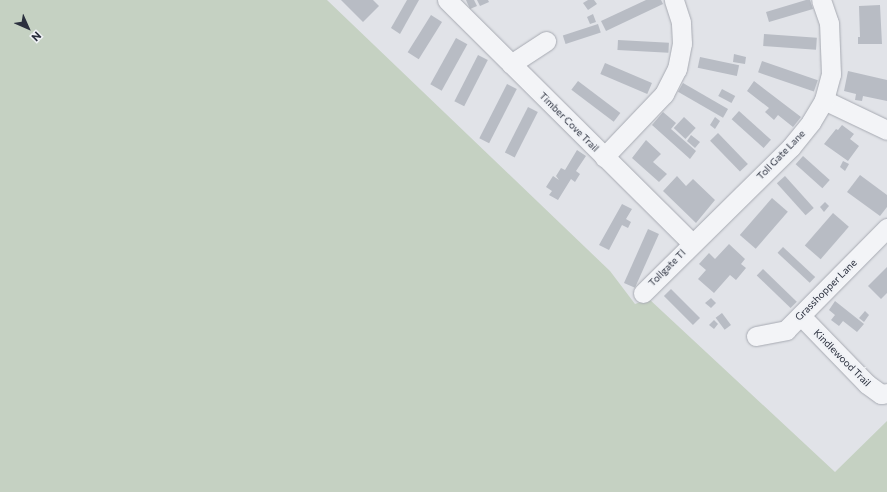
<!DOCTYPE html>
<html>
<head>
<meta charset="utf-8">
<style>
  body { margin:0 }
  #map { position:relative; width:887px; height:492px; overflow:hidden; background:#e1e3e8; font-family:Commissioner,sans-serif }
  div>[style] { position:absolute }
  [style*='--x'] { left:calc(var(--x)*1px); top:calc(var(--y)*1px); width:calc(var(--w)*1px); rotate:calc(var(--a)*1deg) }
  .green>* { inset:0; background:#c5d1c2 }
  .building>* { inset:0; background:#b8bcc4; transform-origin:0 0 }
  .roads { filter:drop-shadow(0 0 1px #a7aab2) drop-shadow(0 0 1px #a7aab2) }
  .street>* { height:19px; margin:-9.5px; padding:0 9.5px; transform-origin:9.5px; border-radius:9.5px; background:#f3f4f7 }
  span { translate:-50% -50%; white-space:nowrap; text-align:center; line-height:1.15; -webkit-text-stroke:4px #f0f2f6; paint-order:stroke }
  .street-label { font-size:10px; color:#2b303e }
  .north { position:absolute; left:8px; top:8px; width:40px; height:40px; -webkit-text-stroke:3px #f0f2f6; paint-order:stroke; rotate:135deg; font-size:11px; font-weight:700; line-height:16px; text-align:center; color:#2b303e }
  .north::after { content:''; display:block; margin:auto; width:14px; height:18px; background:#2b303e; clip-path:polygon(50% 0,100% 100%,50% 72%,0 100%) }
</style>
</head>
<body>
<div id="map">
  <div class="green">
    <div style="clip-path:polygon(0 0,327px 0,610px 271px,635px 304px,649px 299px,835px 472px,887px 421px,887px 492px,0 492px)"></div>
  </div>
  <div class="building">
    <div style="clip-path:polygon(341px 0,373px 0,379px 6px,363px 22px)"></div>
    <div style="clip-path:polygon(407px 0,419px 0,400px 34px,391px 28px)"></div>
    <div style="clip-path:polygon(466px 0,474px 0,477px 6px,470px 9px)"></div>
    <div style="clip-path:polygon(477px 0,488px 0,489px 2px,480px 6px)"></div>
    <div style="clip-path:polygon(588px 0,594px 0,597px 4px,588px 10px,583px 3px)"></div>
    <div style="clip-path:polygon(646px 0,661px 0,663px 4px,606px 31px,601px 21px)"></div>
    <div style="clip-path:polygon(806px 0,810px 0,813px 9px,769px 22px,766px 12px)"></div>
    <div style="clip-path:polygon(880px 5px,882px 44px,858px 44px,858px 37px,860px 37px,859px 6px)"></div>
    <div style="clip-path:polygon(593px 14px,596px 22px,590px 24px,587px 17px)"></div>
    <div style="left:431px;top:15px;width:13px;height:44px;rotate:32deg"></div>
    <div style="left:598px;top:24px;width:9px;height:37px;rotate:72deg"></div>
    <div style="left:764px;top:34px;width:53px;height:12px;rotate:4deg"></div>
    <div style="left:456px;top:38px;width:13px;height:53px;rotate:29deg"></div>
    <div style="left:618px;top:40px;width:51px;height:10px;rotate:3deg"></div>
    <div style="clip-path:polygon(734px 54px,746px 57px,745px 64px,733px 62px)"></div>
    <div style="left:478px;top:55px;width:11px;height:52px;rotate:27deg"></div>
    <div style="left:700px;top:57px;width:40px;height:11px;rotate:12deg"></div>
    <div style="left:762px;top:61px;width:59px;height:12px;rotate:19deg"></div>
    <div style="left:605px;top:63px;width:51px;height:12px;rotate:23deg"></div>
    <div style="clip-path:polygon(848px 71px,887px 80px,887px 101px,863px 96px,862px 101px,855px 100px,856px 94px,844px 91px)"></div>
    <div style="left:578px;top:81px;width:53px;height:11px;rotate:37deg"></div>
    <div style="clip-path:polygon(754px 81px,801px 117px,793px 127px,778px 115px,774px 120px,765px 112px,769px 108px,747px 91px)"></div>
    <div style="left:683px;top:83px;width:52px;height:10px;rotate:30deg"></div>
    <div style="left:507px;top:84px;width:11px;height:61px;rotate:27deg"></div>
    <div style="left:722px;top:89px;width:15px;height:8px;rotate:28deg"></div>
    <div style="left:528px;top:107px;width:11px;height:51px;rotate:27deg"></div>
    <div style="left:739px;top:111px;width:43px;height:11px;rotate:42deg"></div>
    <div style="clip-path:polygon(663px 112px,676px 123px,671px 129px,696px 151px,690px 159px,652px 125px)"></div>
    <div style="left:684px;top:117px;width:16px;height:15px;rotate:43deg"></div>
    <div style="clip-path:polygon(715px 117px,720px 121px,715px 129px,710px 125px)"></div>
    <div style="clip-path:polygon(842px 125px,854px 134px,850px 139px,859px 146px,848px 161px,824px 144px,836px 129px,838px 130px)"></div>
    <div style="left:718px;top:133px;width:43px;height:11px;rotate:46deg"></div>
    <div style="clip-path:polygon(691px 135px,700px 142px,695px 148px,687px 141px)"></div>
    <div style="clip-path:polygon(646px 140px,661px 154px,653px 162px,667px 174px,659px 182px,632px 158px)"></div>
    <div style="clip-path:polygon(577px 150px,586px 156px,576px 171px,580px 174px,575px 182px,571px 179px,558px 200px,549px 195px,552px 191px,546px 187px,553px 176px,559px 180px,556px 176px,561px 168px,565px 170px)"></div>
    <div style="left:803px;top:156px;width:36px;height:11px;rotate:42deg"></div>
    <div style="clip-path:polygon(843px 161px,849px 164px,845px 171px,840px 167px)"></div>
    <div style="clip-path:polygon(860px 175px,887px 195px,887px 207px,880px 216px,847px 192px)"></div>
    <div style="clip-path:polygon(677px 176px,686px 186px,693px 179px,715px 200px,696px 223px,663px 191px)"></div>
    <div style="left:785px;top:176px;width:43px;height:11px;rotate:48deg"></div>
    <div style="left:772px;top:198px;width:21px;height:49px;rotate:41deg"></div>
    <div style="clip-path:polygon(825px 202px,829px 206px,824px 212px,820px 207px)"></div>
    <div style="clip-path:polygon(622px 204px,632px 209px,626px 219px,631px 222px,628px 228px,622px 225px,609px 250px,599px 245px)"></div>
    <div style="left:833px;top:213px;width:21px;height:43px;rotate:41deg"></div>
    <div style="left:648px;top:229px;width:12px;height:59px;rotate:24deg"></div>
    <div style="clip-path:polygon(729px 244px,745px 259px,741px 264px,746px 268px,736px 280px,730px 275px,714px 293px,698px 279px,706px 270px,699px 264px,709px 253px,715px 259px)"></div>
    <div style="left:783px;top:247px;width:44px;height:8px;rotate:43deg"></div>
    <div style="clip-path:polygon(887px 267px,887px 293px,881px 299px,868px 286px)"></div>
    <div style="left:763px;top:269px;width:47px;height:9px;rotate:44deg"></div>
    <div style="left:671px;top:289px;width:41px;height:10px;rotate:45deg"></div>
    <div style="clip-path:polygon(711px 298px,716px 303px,711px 308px,705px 303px)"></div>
    <div style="clip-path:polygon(835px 301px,864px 324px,857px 332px,843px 321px,839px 326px,831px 320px,835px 315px,829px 310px)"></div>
    <div style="clip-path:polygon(865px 311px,869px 315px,864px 322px,859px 318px)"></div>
    <div style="left:722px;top:313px;width:15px;height:8px;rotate:53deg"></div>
    <div style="clip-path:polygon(714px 320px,718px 324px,714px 329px,709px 325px)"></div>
  </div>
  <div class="roads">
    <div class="street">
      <div style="--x:447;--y:0;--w:345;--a:44.8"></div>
      <div style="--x:511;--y:64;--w:42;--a:-33.3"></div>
      <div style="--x:824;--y:100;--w:70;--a:25.5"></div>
      <div style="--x:604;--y:157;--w:87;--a:-46.4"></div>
      <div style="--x:664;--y:94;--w:28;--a:-63"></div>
      <div style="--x:677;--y:69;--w:26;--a:-79"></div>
      <div style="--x:682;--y:43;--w:21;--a:-93"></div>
      <div style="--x:681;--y:22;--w:23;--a:-108"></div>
      <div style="--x:643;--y:293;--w:208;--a:-44.6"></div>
      <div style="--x:791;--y:147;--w:32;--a:-51"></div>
      <div style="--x:811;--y:122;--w:26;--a:-59"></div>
      <div style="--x:824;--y:100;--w:27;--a:-75"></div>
      <div style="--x:831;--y:74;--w:51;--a:-92.2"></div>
      <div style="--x:829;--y:23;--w:24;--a:-109"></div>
      <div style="--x:801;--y:316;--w:95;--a:45.9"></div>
      <div style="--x:867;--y:384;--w:17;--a:36"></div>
      <div style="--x:881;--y:394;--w:6;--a:-9"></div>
      <div style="--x:756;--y:336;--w:31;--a:-11"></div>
      <div style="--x:786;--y:330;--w:144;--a:-45.3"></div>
    </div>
  </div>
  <div class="street-label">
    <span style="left:569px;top:122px;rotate:45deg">Timber Cove Trail</span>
    <span style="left:781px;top:155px;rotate:-46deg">Toll Gate Lane</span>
    <span style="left:667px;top:268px;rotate:-45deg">Tollgate Tl</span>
    <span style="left:826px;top:290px;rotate:-45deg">Grasshopper Lane</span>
    <span style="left:842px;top:358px;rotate:45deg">Kindlewood Trail</span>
  </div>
  <div class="north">N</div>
</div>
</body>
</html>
